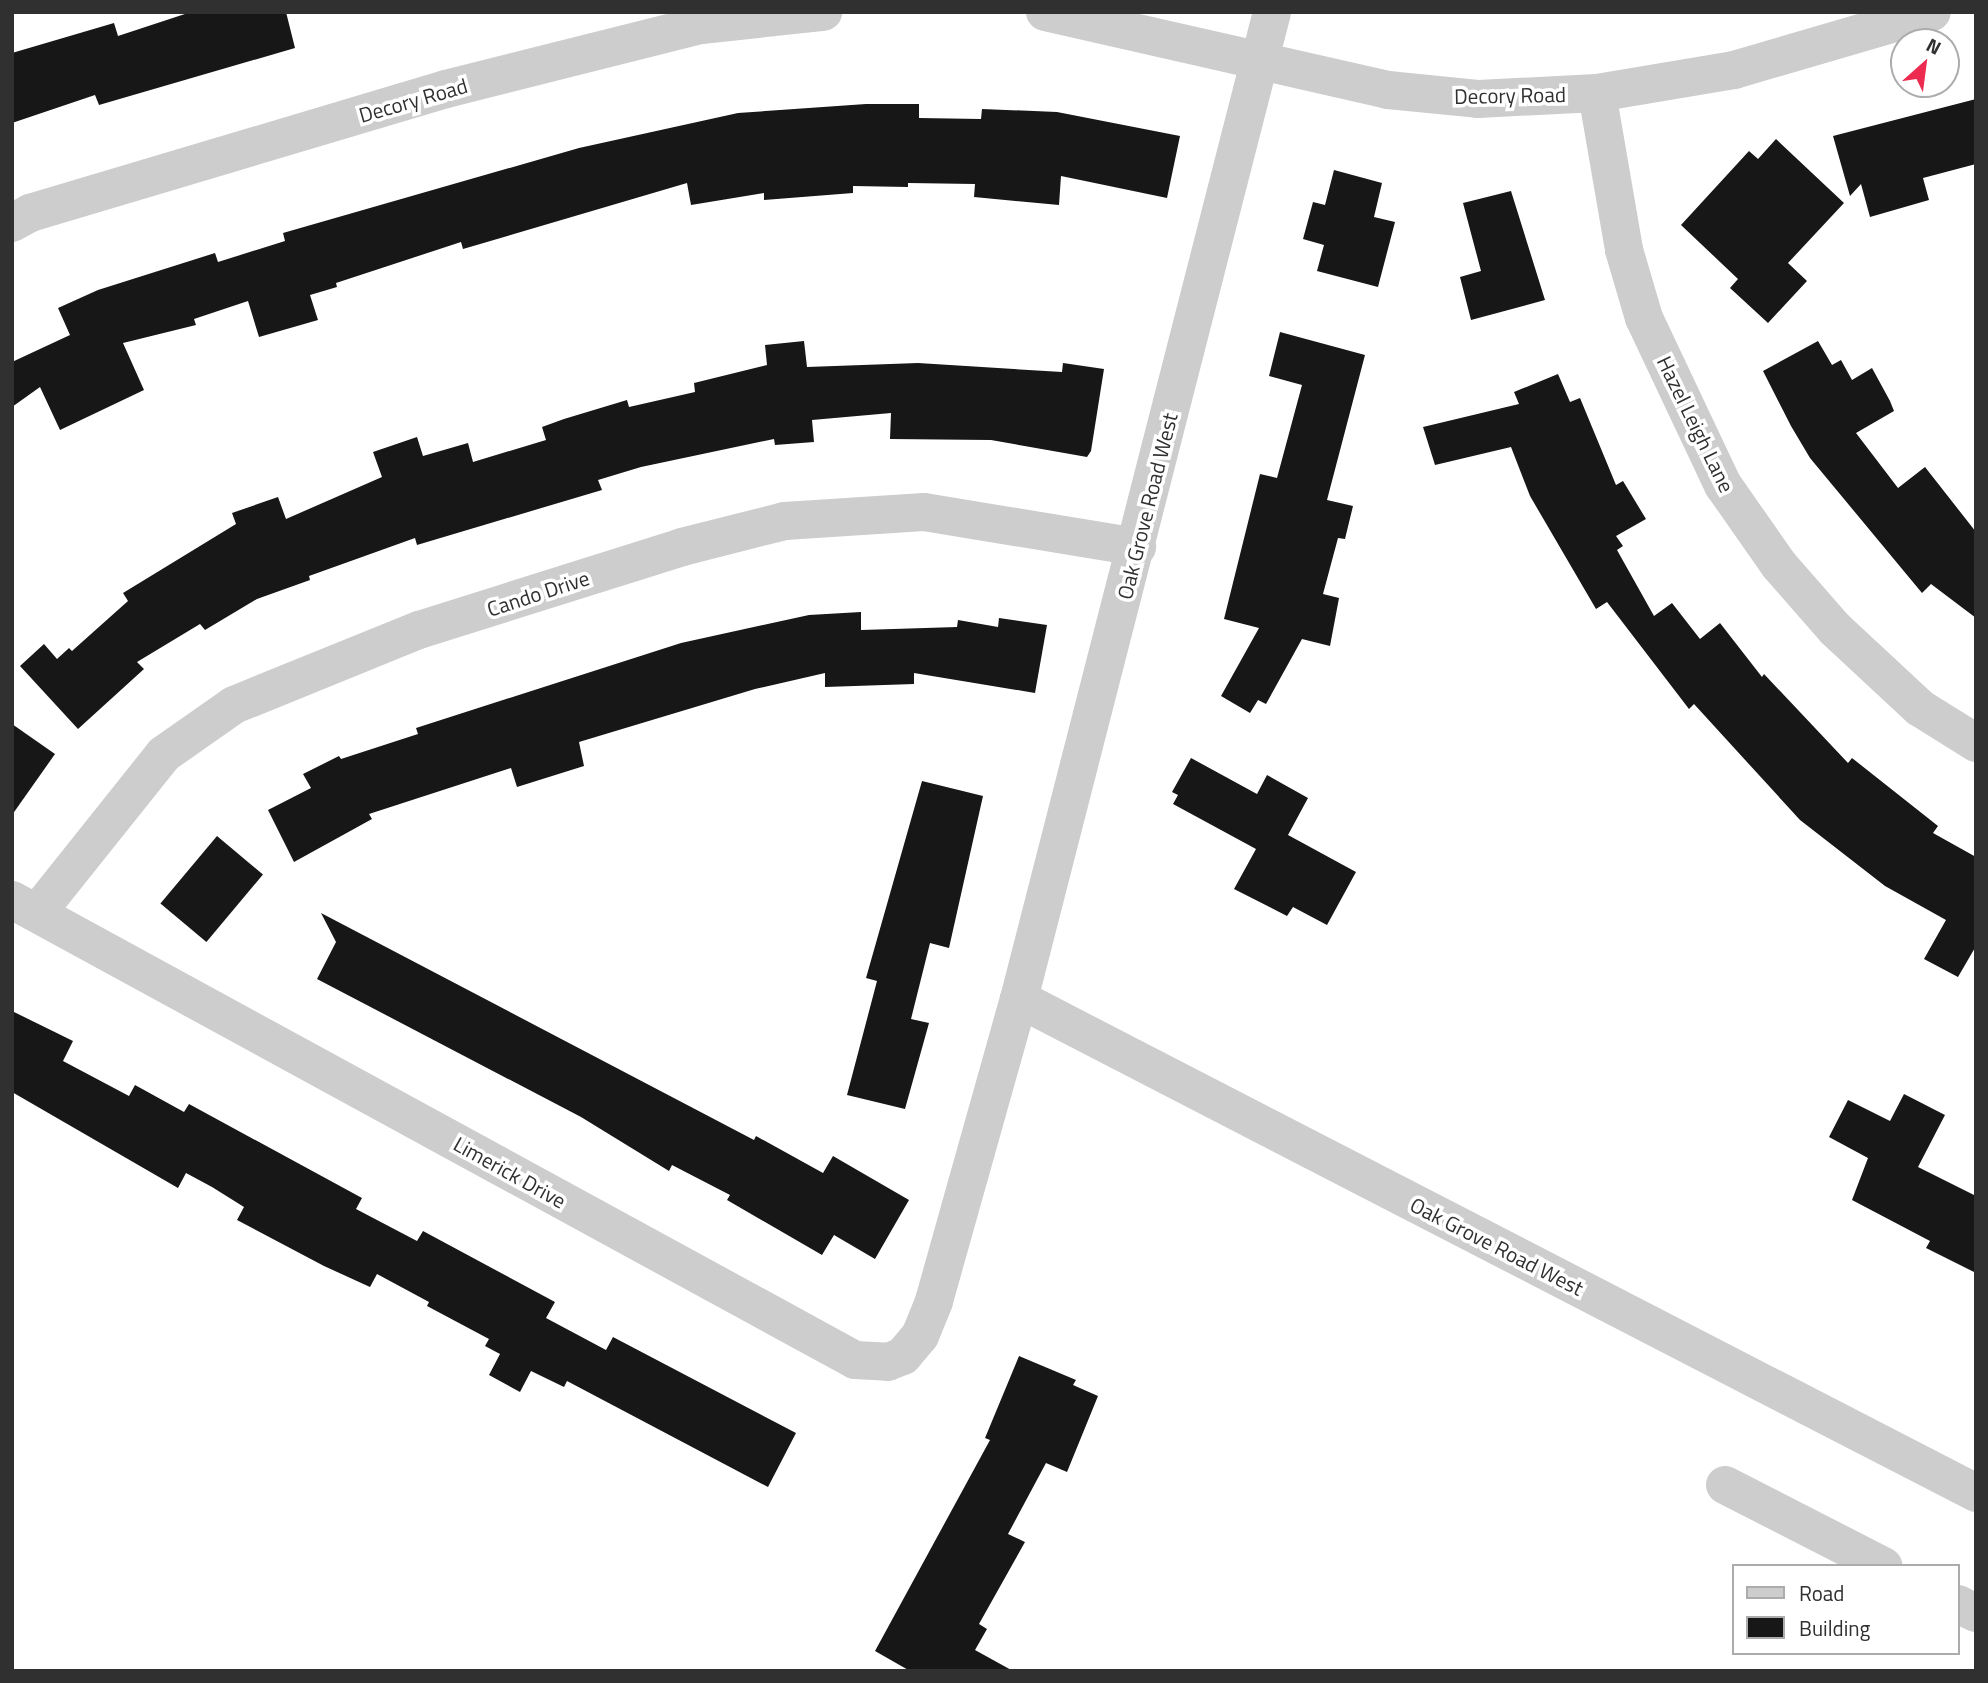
<!DOCTYPE html>
<html>
<head>
<meta charset="utf-8">
<style>
  body { margin:0 }
  #map { position:relative; width:1988px; height:1683px; overflow:hidden; background:#fff; font-family:"Titillium Web",sans-serif }
  div>[style] { position:absolute }
  [style*='--x'] { left:calc(var(--x)*1px); top:calc(var(--y)*1px); width:calc(var(--w)*1px); rotate:calc(var(--a)*1deg) }
  .building>* { inset:0; background:#171717; transform-origin:0 0 }
  .minor>* { height:38px; margin:-19px; padding:0 19px; transform-origin:19px; border-radius:19px; background:#cdcdcd }
  span { translate:-50% -50%; white-space:nowrap; text-align:center; line-height:1.15; -webkit-text-stroke:7px #fff; paint-order:stroke }
  .street-label { font-size:21px; color:#303030 }
  .frame { position:absolute; inset:0; border:14px solid #303030; pointer-events:none }
  .legend { position:absolute; left:1732px; top:1564px; width:228px; height:91px; box-sizing:border-box; background:#fff; border:2px solid #acacac; margin:0; padding:9px 12px; list-style:none; font-size:21px; color:#303030 }
  .legend li { display:flex; align-items:center; gap:14px; height:35px }
  .legend b { width:35px; border:2px solid #acacac }
  .north { position:absolute; left:1890px; top:28px; width:70px; height:70px; box-sizing:border-box; background:#fff; border:2px solid #acacac; border-radius:50%; rotate:28deg; font-size:19px; font-weight:700; line-height:28px; text-align:center; color:#303030 }
  .north::after { content:''; display:block; margin:auto; width:24px; height:32px; background:#ed2b50; clip-path:polygon(50% 0,100% 100%,50% 72%,0 100%) }
</style>
</head>
<body>
<div id="map">
  <div class="building">
    <div style="clip-path:polygon(191px 12px,286px 12px,295px 48px,99px 105px,95px 95px,12px 123px,12px 53px,114px 23px,118px 36px)"></div>
    <div style="clip-path:polygon(1976px 99px,1976px 164px,1923px 178px,1929px 200px,1870px 217px,1861px 184px,1850px 196px,1833px 136px)"></div>
    <div style="clip-path:polygon(866px 104px,919px 104px,919px 118px,981px 119px,982px 109px,1057px 112px,1180px 136px,1167px 198px,1061px 176px,1059px 205px,974px 197px,975px 184px,908px 183px,908px 187px,853px 186px,853px 193px,764px 200px,764px 193px,691px 205px,687px 183px,463px 249px,461px 242px,336px 283px,337px 287px,310px 295px,318px 320px,259px 337px,248px 301px,194px 319px,196px 325px,123px 343px,144px 390px,60px 430px,40px 387px,12px 407px,12px 362px,70px 335px,58px 308px,98px 290px,215px 253px,218px 262px,285px 241px,283px 233px,579px 148px,738px 113px)"></div>
    <div style="clip-path:polygon(1776px 139px,1844px 203px,1788px 263px,1807px 281px,1768px 323px,1730px 288px,1738px 279px,1681px 225px,1749px 151px,1758px 159px)"></div>
    <div style="clip-path:polygon(1334px 170px,1382px 183px,1374px 217px,1395px 222px,1378px 287px,1317px 271px,1324px 245px,1303px 239px,1313px 202px,1325px 205px)"></div>
    <div style="clip-path:polygon(1511px 191px,1545px 300px,1471px 320px,1460px 277px,1481px 271px,1463px 203px)"></div>
    <div style="clip-path:polygon(1280px 332px,1365px 355px,1327px 500px,1353px 506px,1345px 539px,1338px 538px,1323px 594px,1339px 598px,1330px 646px,1302px 639px,1266px 704px,1258px 700px,1250px 713px,1221px 696px,1259px 628px,1224px 619px,1260px 474px,1277px 478px,1302px 385px,1269px 376px)"></div>
    <div style="clip-path:polygon(804px 341px,807px 367px,918px 363px,1062px 372px,1063px 363px,1104px 369px,1091px 451px,1087px 457px,991px 440px,890px 439px,891px 413px,812px 420px,814px 442px,775px 445px,774px 439px,641px 467px,598px 480px,602px 490px,417px 545px,415px 538px,309px 576px,310px 580px,257px 599px,205px 630px,200px 624px,137px 662px,144px 669px,78px 729px,20px 666px,44px 644px,57px 659px,69px 648px,72px 651px,128px 601px,123px 593px,236px 524px,232px 513px,278px 497px,286px 519px,382px 477px,373px 452px,417px 437px,423px 456px,468px 443px,473px 462px,546px 440px,542px 427px,564px 419px,627px 400px,629px 407px,695px 392px,694px 383px,767px 365px,765px 345px)"></div>
    <div style="clip-path:polygon(1818px 341px,1832px 365px,1841px 360px,1852px 380px,1872px 368px,1890px 401px,1894px 411px,1856px 433px,1898px 488px,1925px 467px,1976px 532px,1976px 618px,1931px 584px,1922px 593px,1810px 458px,1791px 426px,1763px 371px)"></div>
    <div style="clip-path:polygon(1558px 374px,1570px 402px,1580px 398px,1616px 485px,1623px 481px,1646px 519px,1616px 536px,1623px 546px,1617px 550px,1654px 616px,1672px 603px,1700px 639px,1720px 623px,1762px 677px,1764px 674px,1848px 763px,1852px 758px,1938px 826px,1933px 833px,1976px 857px,1976px 946px,1958px 977px,1924px 959px,1946px 920px,1885px 886px,1800px 820px,1694px 704px,1689px 709px,1607px 602px,1596px 609px,1530px 496px,1511px 447px,1435px 465px,1423px 427px,1519px 404px,1514px 392px)"></div>
    <div style="clip-path:polygon(861px 612px,861px 630px,957px 627px,958px 620px,998px 627px,999px 618px,1047px 625px,1035px 693px,914px 673px,914px 684px,825px 687px,825px 673px,755px 689px,579px 742px,584px 766px,517px 787px,511px 768px,369px 814px,372px 819px,294px 862px,268px 810px,311px 788px,303px 774px,339px 756px,341px 759px,418px 734px,416px 728px,681px 643px,809px 615px)"></div>
    <div style="clip-path:polygon(12px 724px,55px 754px,12px 815px)"></div>
    <div style="clip-path:polygon(1191px 758px,1257px 794px,1267px 775px,1308px 798px,1288px 835px,1356px 872px,1327px 925px,1293px 907px,1287px 916px,1234px 889px,1256px 849px,1173px 804px,1178px 795px,1172px 792px)"></div>
    <div style="clip-path:polygon(922px 781px,983px 796px,949px 948px,930px 943px,911px 1019px,929px 1023px,905px 1109px,847px 1095px,877px 981px,866px 978px)"></div>
    <div style="left:217px;top:836px;width:60px;height:88px;rotate:40deg"></div>
    <div style="clip-path:polygon(321px 913px,754px 1140px,756px 1136px,823px 1173px,833px 1156px,909px 1200px,875px 1259px,834px 1235px,822px 1255px,727px 1200px,730px 1195px,672px 1165px,669px 1171px,581px 1117px,317px 979px,336px 942px)"></div>
    <div style="clip-path:polygon(12px 1011px,73px 1041px,63px 1061px,129px 1096px,135px 1085px,184px 1112px,189px 1104px,362px 1198px,356px 1209px,417px 1241px,423px 1231px,555px 1302px,546px 1318px,606px 1350px,613px 1337px,796px 1433px,768px 1487px,567px 1381px,564px 1387px,531px 1371px,520px 1392px,489px 1375px,500px 1354px,485px 1346px,489px 1339px,427px 1306px,429px 1302px,377px 1274px,370px 1287px,324px 1266px,237px 1220px,244px 1207px,212px 1187px,186px 1173px,178px 1188px,12px 1092px)"></div>
    <div style="clip-path:polygon(1904px 1094px,1945px 1115px,1918px 1167px,1976px 1196px,1976px 1273px,1926px 1248px,1930px 1241px,1852px 1200px,1868px 1158px,1829px 1137px,1848px 1100px,1890px 1121px)"></div>
    <div style="clip-path:polygon(1019px 1356px,1076px 1380px,1073px 1385px,1098px 1396px,1067px 1472px,1046px 1463px,1008px 1534px,1025px 1542px,979px 1624px,987px 1629px,975px 1650px,1013px 1671px,910px 1671px,875px 1651px,990px 1440px,985px 1438px)"></div>
  </div>
  <div class="minor">
    <div style="--x:1045;--y:12;--w:352;--a:12.8"></div>
    <div style="--x:1388;--y:90;--w:90;--a:5.7"></div>
    <div style="--x:1478;--y:99;--w:119;--a:-2.9"></div>
    <div style="--x:1597;--y:93;--w:139;--a:-9.5"></div>
    <div style="--x:1734;--y:70;--w:206;--a:-16.3"></div>
    <div style="--x:1597;--y:93;--w:159;--a:80.2"></div>
    <div style="--x:1624;--y:250;--w:71;--a:73.6"></div>
    <div style="--x:1644;--y:318;--w:185;--a:64.7"></div>
    <div style="--x:1723;--y:485;--w:98;--a:55"></div>
    <div style="--x:1779;--y:565;--w:85;--a:48.8"></div>
    <div style="--x:1835;--y:629;--w:116;--a:42.9"></div>
    <div style="--x:1920;--y:708;--w:66;--a:32"></div>
    <div style="--x:12;--y:223;--w:21;--a:-29"></div>
    <div style="--x:30;--y:213;--w:434;--a:-16.6"></div>
    <div style="--x:446;--y:89;--w:263;--a:-14.1"></div>
    <div style="--x:701;--y:25;--w:123;--a:-6.1"></div>
    <div style="--x:12;--y:900;--w:960;--a:28.62"></div>
    <div style="--x:855;--y:1360;--w:33;--a:3"></div>
    <div style="--x:888;--y:1362;--w:16;--a:-22"></div>
    <div style="--x:903;--y:1356;--w:26;--a:-50"></div>
    <div style="--x:920;--y:1336;--w:38;--a:-68"></div>
    <div style="--x:934;--y:1301;--w:314;--a:-74.3"></div>
    <div style="--x:1019;--y:999;--w:1019;--a:-75.62"></div>
    <div style="--x:37;--y:913;--w:203;--a:-51.4"></div>
    <div style="--x:164;--y:754;--w:85;--a:-35"></div>
    <div style="--x:234;--y:705;--w:200;--a:-22.1"></div>
    <div style="--x:419;--y:630;--w:276;--a:-17.5"></div>
    <div style="--x:682;--y:547;--w:106;--a:-14.2"></div>
    <div style="--x:785;--y:521;--w:139;--a:-3.7"></div>
    <div style="--x:924;--y:512;--w:216;--a:9.3"></div>
    <div style="--x:1019;--y:999;--w:1077;--a:27.3"></div>
    <div style="--x:1725;--y:1485;--w:178;--a:27.1"></div>
    <div style="--x:1958;--y:1604;--w:20;--a:27"></div>
  </div>
  <div class="street-label">
    <span style="left:1510px;top:95px;rotate:-1deg">Decory Road</span>
    <span style="left:413px;top:100px;rotate:-16deg">Decory Road</span>
    <span style="left:1696px;top:424px;rotate:64deg">Hazel Leigh Lane</span>
    <span style="left:1147px;top:506px;rotate:-76deg">Oak Grove Road West</span>
    <span style="left:538px;top:593px;rotate:-18deg">Cando Drive</span>
    <span style="left:510px;top:1172px;rotate:29deg">Limerick Drive</span>
    <span style="left:1497px;top:1246px;rotate:27deg">Oak Grove Road West</span>
  </div>
  <div class="frame"></div>
  <ul class="legend">
  <li><b style="height:9px;background:#cdcdcd"></b>Road</li>
  <li><b style="height:19px;background:#171717"></b>Building</li>
  </ul>
  <div class="north">N</div>
</div>
</body>
</html>
